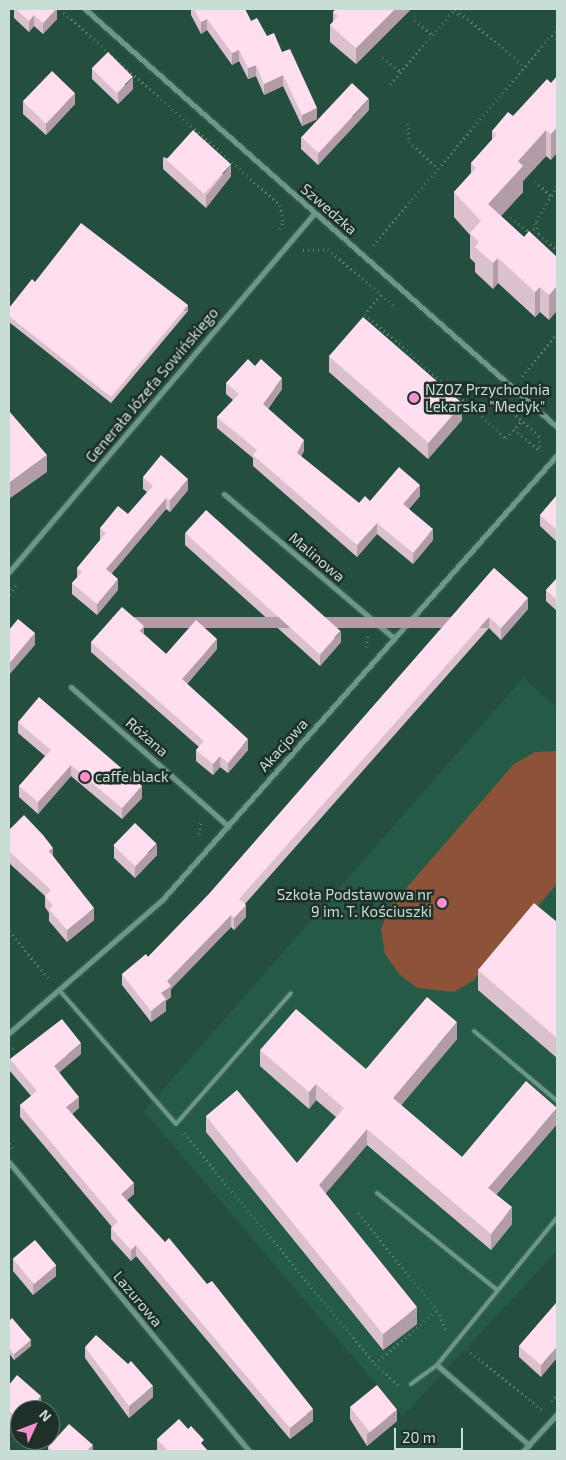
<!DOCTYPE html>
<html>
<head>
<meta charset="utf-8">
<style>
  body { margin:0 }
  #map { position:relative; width:566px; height:1460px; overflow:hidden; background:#244f3e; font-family:"Exo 2",sans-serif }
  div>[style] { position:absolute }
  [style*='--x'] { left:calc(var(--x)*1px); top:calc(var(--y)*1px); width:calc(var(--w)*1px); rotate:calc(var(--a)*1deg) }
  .built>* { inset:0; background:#255a46 }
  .green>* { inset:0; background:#8c5338 }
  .path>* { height:3px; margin-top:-1.5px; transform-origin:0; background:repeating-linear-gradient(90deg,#5d8172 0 1px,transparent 0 5px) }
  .roads { filter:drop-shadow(0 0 1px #446a5d) drop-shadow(0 0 1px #446a5d) }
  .service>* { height:4px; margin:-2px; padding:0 2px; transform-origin:2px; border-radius:2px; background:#6c9885 }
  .minor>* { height:5px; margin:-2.5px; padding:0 2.5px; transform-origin:2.5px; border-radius:2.5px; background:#6c9885 }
  .wall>* { inset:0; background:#dbc0ce }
  .shaded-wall>* { inset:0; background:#b29ca7; transform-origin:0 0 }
  .building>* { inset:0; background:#ffdfef; transform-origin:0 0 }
  .dots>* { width:14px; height:14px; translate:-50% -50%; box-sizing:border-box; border:2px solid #1e3028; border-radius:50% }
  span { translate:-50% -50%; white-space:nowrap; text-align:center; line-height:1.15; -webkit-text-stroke:5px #1e3028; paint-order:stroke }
  .street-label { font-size:15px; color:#c8ded4 }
  .poi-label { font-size:15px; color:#c8ded4 }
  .left { translate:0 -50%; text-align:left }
  .right { translate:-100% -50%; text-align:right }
  .frame { position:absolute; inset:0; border:10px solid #c8ded4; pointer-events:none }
  .north { position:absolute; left:10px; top:1400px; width:50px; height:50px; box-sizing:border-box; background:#1e3028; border:1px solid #62766d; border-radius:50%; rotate:47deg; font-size:14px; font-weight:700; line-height:20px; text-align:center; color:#c8ded4 }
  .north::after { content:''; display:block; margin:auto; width:18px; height:22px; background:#f890cb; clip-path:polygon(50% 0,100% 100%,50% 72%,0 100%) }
  .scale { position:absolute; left:394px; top:1428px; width:69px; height:22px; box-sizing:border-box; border:2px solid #c8ded4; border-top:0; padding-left:6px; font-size:15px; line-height:18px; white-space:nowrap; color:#c8ded4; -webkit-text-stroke:4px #1e3028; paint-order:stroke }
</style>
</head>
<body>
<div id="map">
  <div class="built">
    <div style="clip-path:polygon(523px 678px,557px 707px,557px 1251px,403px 1416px,144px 1111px)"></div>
  </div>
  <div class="green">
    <div style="clip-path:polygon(557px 751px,557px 884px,473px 981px,454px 992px,417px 988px,400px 975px,385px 954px,381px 930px,389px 908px,514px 764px,535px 752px)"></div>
  </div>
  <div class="path">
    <div style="--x:60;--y:9;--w:295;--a:41.7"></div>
    <div style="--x:280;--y:205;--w:16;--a:79"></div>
    <div style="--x:456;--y:9;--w:89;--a:40"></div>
    <div style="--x:456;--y:9;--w:9;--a:72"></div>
    <div style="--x:415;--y:20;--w:23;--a:41"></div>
    <div style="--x:552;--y:35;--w:6;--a:39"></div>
    <div style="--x:383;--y:57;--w:23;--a:40"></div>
    <div style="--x:390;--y:84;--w:99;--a:-49.1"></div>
    <div style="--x:408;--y:123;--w:18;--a:87"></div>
    <div style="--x:409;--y:141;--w:39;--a:44"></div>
    <div style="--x:535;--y:181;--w:21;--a:43"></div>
    <div style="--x:557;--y:186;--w:43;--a:120.7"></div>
    <div style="--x:535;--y:223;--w:12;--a:70"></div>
    <div style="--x:539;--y:234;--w:24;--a:42"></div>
    <div style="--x:511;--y:217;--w:23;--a:40"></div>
    <div style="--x:529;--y:232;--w:8;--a:-30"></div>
    <div style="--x:280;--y:229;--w:9;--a:-69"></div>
    <div style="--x:373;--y:245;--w:284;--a:-49.6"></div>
    <div style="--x:303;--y:250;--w:25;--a:-2"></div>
    <div style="--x:328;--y:249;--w:90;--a:40.9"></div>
    <div style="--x:9;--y:290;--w:4;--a:56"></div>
    <div style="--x:381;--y:295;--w:25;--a:130"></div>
    <div style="--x:365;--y:314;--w:188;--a:41.3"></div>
    <div style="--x:506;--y:438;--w:24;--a:-48"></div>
    <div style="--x:522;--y:376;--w:55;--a:-50.2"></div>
    <div style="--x:503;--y:399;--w:4;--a:124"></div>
    <div style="--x:501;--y:402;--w:51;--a:41.8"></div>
    <div style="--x:539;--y:436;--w:15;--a:86"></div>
    <div style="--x:514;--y:429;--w:34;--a:40"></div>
    <div style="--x:9;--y:594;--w:11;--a:-52"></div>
    <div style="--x:366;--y:647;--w:13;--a:-81"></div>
    <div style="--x:199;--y:834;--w:13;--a:-81"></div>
    <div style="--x:9;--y:931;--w:64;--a:50.1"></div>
    <div style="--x:9;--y:1052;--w:9;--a:-41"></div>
    <div style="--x:184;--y:1133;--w:300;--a:50.4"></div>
    <div style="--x:375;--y:1364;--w:31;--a:42"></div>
    <div style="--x:9;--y:1143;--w:7;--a:56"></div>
    <div style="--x:358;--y:1213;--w:125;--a:50.8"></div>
    <div style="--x:437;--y:1310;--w:24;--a:66"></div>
    <div style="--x:467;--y:1349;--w:97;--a:39.1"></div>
    <div style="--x:375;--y:1364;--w:82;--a:-41.1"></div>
    <div style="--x:551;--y:1401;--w:9;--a:-49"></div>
  </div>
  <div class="roads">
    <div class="service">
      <div style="--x:60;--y:991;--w:176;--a:48.9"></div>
      <div style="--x:176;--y:1124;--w:174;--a:-48.7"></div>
      <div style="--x:474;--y:1031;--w:109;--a:40.1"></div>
      <div style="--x:377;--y:1193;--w:153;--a:38.9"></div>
      <div style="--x:411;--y:1384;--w:32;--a:-36"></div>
      <div style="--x:437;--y:1365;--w:190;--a:-50.8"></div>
    </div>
    <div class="minor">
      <div style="--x:85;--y:9;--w:630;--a:41.53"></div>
      <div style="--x:224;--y:494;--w:223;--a:40.3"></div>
      <div style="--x:9;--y:572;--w:471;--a:-49.6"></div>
      <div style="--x:71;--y:687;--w:210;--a:41.5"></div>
      <div style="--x:9;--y:1033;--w:203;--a:-41"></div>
      <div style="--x:162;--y:900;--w:595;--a:-48.41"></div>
      <div style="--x:9;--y:1162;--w:376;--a:50.3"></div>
      <div style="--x:437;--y:1365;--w:122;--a:41"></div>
      <div style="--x:523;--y:1451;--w:50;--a:-47.4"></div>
    </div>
  </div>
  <div class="wall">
    <div style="clip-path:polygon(14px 9px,57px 9px,57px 19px,43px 34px,34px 26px,29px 32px,14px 18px)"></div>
    <div style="clip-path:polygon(191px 9px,245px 9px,251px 21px,282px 52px,317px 119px,302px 126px,283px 86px,264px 95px,256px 76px,248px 79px,239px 61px,232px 65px,207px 30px,201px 34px,191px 15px)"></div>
    <div style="clip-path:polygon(336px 9px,411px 9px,356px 64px,330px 42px,330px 25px,333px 22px,333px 12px)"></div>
    <div style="clip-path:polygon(92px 68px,133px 89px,118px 104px,92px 79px)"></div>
    <div style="clip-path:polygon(551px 83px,551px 160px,546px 156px,523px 181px,523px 192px,501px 216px,524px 237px,557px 257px,549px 320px,540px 312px,535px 317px,498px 283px,493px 289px,475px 272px,475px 263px,470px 258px,470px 235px,454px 217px,454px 192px,471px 173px,471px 163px,492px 140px,492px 131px,513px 116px)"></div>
    <div style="clip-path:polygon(23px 102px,75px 104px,46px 135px,23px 114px)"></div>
    <div style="clip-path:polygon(369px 110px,318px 165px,301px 149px,301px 137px)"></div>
    <div style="clip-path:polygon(163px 157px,231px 176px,206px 208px,163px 169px)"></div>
    <div style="clip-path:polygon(35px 282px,188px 311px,111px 403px,9px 322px,9px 308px)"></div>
    <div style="clip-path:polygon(329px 356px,462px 420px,428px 459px,329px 372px)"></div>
    <div style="clip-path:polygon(226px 383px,282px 389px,268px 409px,304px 451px,301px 456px,359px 503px,370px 501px,420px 496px,409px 509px,433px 540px,413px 564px,377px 534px,357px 557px,253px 466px,253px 458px,217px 428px,217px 417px,233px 400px,226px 394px)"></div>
    <div style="clip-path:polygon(143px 477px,188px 490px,170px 512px,166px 509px,112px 573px,118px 590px,97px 615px,72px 594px,72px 583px,77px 578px,77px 568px,100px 540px,100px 528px,128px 514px,147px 492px,143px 489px)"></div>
    <div style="clip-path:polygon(557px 495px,557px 542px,540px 526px,540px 515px)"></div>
    <div style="clip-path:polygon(185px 533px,341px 642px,320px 666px,185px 545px)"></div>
    <div style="clip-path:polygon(494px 568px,528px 609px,501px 640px,489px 628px,245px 904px,246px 917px,234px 930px,231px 927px,171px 989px,171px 997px,166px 1001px,166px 1011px,151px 1022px,122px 985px,122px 974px,148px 957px,209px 894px)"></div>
    <div style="clip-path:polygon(557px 578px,557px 611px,546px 601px,546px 590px)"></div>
    <div style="clip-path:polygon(144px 634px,166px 654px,217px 649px,187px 684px,248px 750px,228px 773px,220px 767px,213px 775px,196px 761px,196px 750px,199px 747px,91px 652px,91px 642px)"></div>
    <div style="clip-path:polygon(18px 722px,142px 798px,122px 819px,71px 776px,38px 814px,19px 797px,19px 786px,45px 756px,18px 733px)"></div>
    <div style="clip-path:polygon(9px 830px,53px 856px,94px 920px,67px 942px,49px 921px,49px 913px,45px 907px,45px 896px,9px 863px)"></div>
    <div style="clip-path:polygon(114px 846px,157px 855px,135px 878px,114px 858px)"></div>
    <div style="clip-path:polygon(557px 922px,557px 1058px,478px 990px,478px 970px)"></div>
    <div style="clip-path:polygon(457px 1039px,401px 1105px,462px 1157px,557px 1124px,496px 1195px,512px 1224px,491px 1250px,367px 1145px,325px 1194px,417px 1324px,383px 1350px,206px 1132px,206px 1116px,297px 1163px,336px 1117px,316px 1100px,309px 1109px,260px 1066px,260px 1050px,366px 1069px)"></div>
    <div style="clip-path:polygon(81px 1054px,59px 1072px,79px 1108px,72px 1114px,134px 1194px,127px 1200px,313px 1421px,290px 1439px,136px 1256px,131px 1261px,111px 1239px,111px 1228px,112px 1227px,20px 1117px,20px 1105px,31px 1096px,10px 1071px,10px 1059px)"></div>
    <div style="clip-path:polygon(13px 1259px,56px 1276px,33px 1295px,13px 1271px)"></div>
    <div style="clip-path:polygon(557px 1302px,541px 1377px,519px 1357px,519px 1346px)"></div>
    <div style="clip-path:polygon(9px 1321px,31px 1346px,14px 1360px,9px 1353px)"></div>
    <div style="clip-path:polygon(85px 1347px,153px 1397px,129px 1418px,85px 1358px)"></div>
    <div style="clip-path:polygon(9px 1385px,41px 1408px,20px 1410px,20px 1432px,9px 1423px)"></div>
    <div style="clip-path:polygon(350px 1408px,397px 1421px,367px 1446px,350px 1419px)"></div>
    <div style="clip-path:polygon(157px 1439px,204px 1447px,208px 1451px,158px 1451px,157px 1450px)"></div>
    <div style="clip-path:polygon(48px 1447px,93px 1451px,48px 1451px)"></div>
  </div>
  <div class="shaded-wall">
    <div style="clip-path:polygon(56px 9px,57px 9px,57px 19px,43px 34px,43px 23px)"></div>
    <div style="clip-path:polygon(395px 9px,411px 9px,356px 64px,356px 48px)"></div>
    <div style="clip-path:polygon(34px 15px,34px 26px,29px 32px,29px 21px)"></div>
    <div style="clip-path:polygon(207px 19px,207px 30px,201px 34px,201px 22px)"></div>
    <div style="clip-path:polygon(239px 50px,239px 61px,232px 65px,232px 53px)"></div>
    <div style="clip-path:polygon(256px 65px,256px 76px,248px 79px,248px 68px)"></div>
    <div style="clip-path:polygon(283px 75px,283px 86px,264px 95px,264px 84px)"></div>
    <div style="clip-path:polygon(133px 77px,133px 89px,118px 104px,118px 93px)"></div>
    <div style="clip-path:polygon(75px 93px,75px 104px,46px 135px,46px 124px)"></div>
    <div style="clip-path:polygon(369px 99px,369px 110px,318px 165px,318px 154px)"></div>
    <div style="clip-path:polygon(317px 108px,317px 119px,302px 126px,302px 115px)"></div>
    <div style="clip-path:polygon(557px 128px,557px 153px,551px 160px,551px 134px)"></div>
    <div style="clip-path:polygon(546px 130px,546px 156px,523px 181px,523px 192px,488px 229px,488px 204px,518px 161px)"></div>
    <div style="clip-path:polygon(231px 164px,231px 176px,206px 208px,206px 196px)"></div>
    <div style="clip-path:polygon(498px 258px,498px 283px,493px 289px,493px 263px)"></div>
    <div style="clip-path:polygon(557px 286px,557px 311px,549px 320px,549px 295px)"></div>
    <div style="clip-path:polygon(540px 287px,540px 312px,535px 317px,535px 292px)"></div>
    <div style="left:188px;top:305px;width:6px;height:120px;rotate:90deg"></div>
    <div style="clip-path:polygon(282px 378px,282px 389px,263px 415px,263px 404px)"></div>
    <div style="clip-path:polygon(462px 404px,462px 420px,428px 459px,428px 443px)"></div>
    <div style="clip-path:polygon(304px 440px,304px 451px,297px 464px,297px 453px)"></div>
    <div style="clip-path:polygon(47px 455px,47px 472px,9px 499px,9px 483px)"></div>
    <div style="clip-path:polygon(188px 479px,188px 490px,170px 512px,170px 500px)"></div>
    <div style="clip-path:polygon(420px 485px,420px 496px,403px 516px,403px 504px)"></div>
    <div style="clip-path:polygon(166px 498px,166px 509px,106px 580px,106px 569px)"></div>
    <div style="clip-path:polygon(377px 523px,377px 534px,357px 557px,357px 545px)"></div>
    <div style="clip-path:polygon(433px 529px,433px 540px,413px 564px,413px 553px)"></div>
    <div style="clip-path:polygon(118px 579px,118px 590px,97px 615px,97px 604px)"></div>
    <div style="clip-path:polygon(528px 598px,528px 609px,501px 640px,501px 628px)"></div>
    <div style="left:489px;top:617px;width:11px;height:377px;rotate:90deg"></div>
    <div style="clip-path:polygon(144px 626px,144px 637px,140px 631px)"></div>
    <div style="clip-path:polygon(341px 631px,341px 642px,320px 666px,320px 655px)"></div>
    <div style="clip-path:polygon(35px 633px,35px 645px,9px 675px,9px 664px)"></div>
    <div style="clip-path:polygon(217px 639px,217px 649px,182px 690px,182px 679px)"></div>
    <div style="clip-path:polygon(248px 739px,248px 750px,228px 773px,228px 763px)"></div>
    <div style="clip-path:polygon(220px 756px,220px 767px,213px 775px,213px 764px)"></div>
    <div style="clip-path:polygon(71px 765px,71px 776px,38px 814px,38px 802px)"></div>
    <div style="clip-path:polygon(142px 786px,142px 798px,122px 819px,122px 808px)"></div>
    <div style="clip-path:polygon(157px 844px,157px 855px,135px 878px,135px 867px)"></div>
    <div style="clip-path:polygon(53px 848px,53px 859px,49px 851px)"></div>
    <div style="clip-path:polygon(246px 905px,246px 917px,234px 930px,234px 918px)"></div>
    <div style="clip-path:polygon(94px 908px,94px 920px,67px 942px,67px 930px)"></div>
    <div style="clip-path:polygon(231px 915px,231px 927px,171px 989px,171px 997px,166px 1001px,166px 1011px,151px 1022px,151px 1011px,167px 981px)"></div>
    <div style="clip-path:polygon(457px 1022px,457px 1039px,393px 1115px,393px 1098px)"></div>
    <div style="clip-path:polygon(81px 1043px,81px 1054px,54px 1077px,54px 1066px)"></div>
    <div style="clip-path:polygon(316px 1084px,316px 1100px,309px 1109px,309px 1092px)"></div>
    <div style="clip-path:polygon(79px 1097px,79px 1108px,66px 1118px,66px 1107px)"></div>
    <div style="clip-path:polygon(557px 1108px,557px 1124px,488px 1204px,488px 1188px)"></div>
    <div style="clip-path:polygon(367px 1129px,367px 1145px,319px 1201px,319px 1185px)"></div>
    <div style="clip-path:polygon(134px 1183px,134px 1194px,121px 1205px,121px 1194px)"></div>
    <div style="clip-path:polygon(512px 1207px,512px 1224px,491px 1250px,491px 1234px)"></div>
    <div style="clip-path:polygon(136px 1245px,136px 1256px,131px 1261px,131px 1250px)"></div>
    <div style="clip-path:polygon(56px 1265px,56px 1276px,33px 1295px,33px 1284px)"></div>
    <div style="clip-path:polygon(417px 1307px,417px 1324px,383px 1350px,383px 1334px)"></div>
    <div style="clip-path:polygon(31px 1340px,31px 1346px,14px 1360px,14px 1354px)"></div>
    <div style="clip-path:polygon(557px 1347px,557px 1358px,541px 1377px,541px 1365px)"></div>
    <div style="clip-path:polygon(153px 1386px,153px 1397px,129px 1418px,129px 1406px)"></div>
    <div style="clip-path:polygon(41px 1396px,41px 1408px,39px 1410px,30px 1410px)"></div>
    <div style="clip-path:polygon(313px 1409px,313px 1421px,290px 1439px,290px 1428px)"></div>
    <div style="clip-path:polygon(397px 1410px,397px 1421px,367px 1446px,367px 1434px)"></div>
    <div style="clip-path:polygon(93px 1445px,93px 1451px,87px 1451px)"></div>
  </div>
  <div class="building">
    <div style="clip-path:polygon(16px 9px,56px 9px,43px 23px,34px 15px,29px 21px)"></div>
    <div style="clip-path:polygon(194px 9px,245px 9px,251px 21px,257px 18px,267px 36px,274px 33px,282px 52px,290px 49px,317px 108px,302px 115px,283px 75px,264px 84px,256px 65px,248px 68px,239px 50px,232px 53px,207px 19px,201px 22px)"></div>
    <div style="clip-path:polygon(336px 9px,395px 9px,356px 48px,330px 25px,338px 16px,333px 12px)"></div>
    <div style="left:108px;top:52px;width:35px;height:23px;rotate:45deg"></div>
    <div style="left:52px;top:71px;width:32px;height:42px;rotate:44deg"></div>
    <div style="clip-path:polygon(557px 76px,557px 128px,551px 134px,546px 130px,518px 161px,523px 166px,488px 204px,524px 237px,529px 231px,557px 257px,557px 286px,549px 295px,540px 287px,535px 292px,498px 258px,493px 263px,475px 247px,479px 242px,470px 233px,481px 221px,454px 192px,476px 168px,471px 163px,496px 135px,492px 131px,508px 112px,513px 116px,547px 79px,551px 83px)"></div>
    <div style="left:352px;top:83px;width:23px;height:74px;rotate:43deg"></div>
    <div style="left:193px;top:130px;width:51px;height:40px;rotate:42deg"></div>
    <div style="clip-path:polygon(81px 223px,188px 305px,111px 397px,9px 316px,9px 308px,32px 279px,35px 282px)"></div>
    <div style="left:363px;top:317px;width:132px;height:52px;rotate:41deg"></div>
    <div style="clip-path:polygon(248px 359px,255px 366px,261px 359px,282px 378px,263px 404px,304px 440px,297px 453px,359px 503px,365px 496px,370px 501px,399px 467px,420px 485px,403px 504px,433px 529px,413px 553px,377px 523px,357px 545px,253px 455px,257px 450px,217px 417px,239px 394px,226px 383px)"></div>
    <div style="clip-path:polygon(9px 411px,47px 455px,9px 483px)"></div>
    <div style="clip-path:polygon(161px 455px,188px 479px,170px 500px,166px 498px,106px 569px,118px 579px,97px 604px,72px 583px,82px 572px,77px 568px,106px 533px,100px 528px,118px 506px,128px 514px,153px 486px,143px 477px)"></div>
    <div style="clip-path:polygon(557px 495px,557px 530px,540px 515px)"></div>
    <div style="left:206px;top:510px;width:181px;height:31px;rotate:42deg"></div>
    <div style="clip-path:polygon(494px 568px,528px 598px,501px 628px,489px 617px,239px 899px,246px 905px,234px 918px,231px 915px,167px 981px,171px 986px,161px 993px,166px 999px,151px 1011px,122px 974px,146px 954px,148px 957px,209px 894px)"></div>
    <div style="clip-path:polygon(557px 578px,557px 600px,546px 590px)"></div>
    <div style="clip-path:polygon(122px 607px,144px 626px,140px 631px,166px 654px,196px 620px,217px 639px,182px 679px,248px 739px,228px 763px,220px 756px,213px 764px,196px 750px,204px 741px,91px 642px)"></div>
    <div style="clip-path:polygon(18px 619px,35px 633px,9px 664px,9px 630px)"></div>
    <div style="clip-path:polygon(39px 697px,142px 786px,122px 808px,71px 765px,38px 802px,19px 786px,51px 750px,18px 722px)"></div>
    <div style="clip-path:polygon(24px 815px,43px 835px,53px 848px,49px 851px,94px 908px,67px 930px,49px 909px,53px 906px,45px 896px,51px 890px,9px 851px,9px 830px)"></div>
    <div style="left:135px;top:823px;width:30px;height:31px;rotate:44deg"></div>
    <div style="clip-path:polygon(534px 903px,557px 922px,557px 1038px,478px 970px)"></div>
    <div style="clip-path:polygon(427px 997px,457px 1022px,393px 1098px,462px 1157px,526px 1081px,557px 1108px,488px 1188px,512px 1207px,491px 1234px,367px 1129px,319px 1185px,417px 1307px,383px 1334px,206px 1116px,237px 1090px,297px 1163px,344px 1108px,316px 1084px,309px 1092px,260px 1050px,296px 1009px,366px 1069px)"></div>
    <div style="clip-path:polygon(62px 1019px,81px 1043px,54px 1066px,79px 1097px,66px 1107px,134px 1183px,121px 1194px,165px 1242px,169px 1238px,207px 1284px,212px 1281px,313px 1409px,290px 1428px,136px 1245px,131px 1250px,111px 1228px,118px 1222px,20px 1105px,37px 1091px,10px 1059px)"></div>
    <div style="left:35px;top:1240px;width:33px;height:29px;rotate:50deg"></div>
    <div style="clip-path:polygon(557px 1302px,557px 1347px,541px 1365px,519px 1346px)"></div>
    <div style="clip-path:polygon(12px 1318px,31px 1340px,14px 1354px,9px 1348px,9px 1321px)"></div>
    <div style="clip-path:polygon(96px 1335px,128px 1364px,131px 1361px,153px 1386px,129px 1406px,85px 1347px)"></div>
    <div style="clip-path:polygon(17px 1375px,41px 1396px,30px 1410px,20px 1410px,20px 1421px,9px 1411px,9px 1385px)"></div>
    <div style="left:377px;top:1385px;width:32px;height:35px;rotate:51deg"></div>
    <div style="clip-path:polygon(179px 1419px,188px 1429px,191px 1426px,204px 1440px,201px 1443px,208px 1451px,168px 1451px,157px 1439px)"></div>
    <div style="clip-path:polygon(69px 1424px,93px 1445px,87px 1451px,53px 1451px,48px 1447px)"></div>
  </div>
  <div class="dots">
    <div style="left:414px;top:398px;background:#f890cb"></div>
    <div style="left:85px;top:777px;background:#f890cb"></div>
    <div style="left:442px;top:903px;background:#f890cb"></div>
  </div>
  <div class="street-label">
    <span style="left:329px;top:209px;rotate:41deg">Szwedzka</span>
    <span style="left:152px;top:385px;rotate:-50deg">Generała Józefa Sowińskiego</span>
    <span style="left:317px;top:557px;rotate:40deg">Malinowa</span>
    <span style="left:147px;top:737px;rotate:41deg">Różana</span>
    <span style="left:283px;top:745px;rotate:-48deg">Akacjowa</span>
    <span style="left:138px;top:1299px;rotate:50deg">Lazurowa</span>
  </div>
  <div class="poi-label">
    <span class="left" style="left:425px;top:398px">NZOZ Przychodnia<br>Lekarska "Medyk"</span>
    <span class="left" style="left:95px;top:777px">caffe black</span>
    <span class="right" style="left:432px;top:903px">Szkoła Podstawowa nr<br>9 im. T. Kościuszki</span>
  </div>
  <div class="frame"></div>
  <div class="north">N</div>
  <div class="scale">20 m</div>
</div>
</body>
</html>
